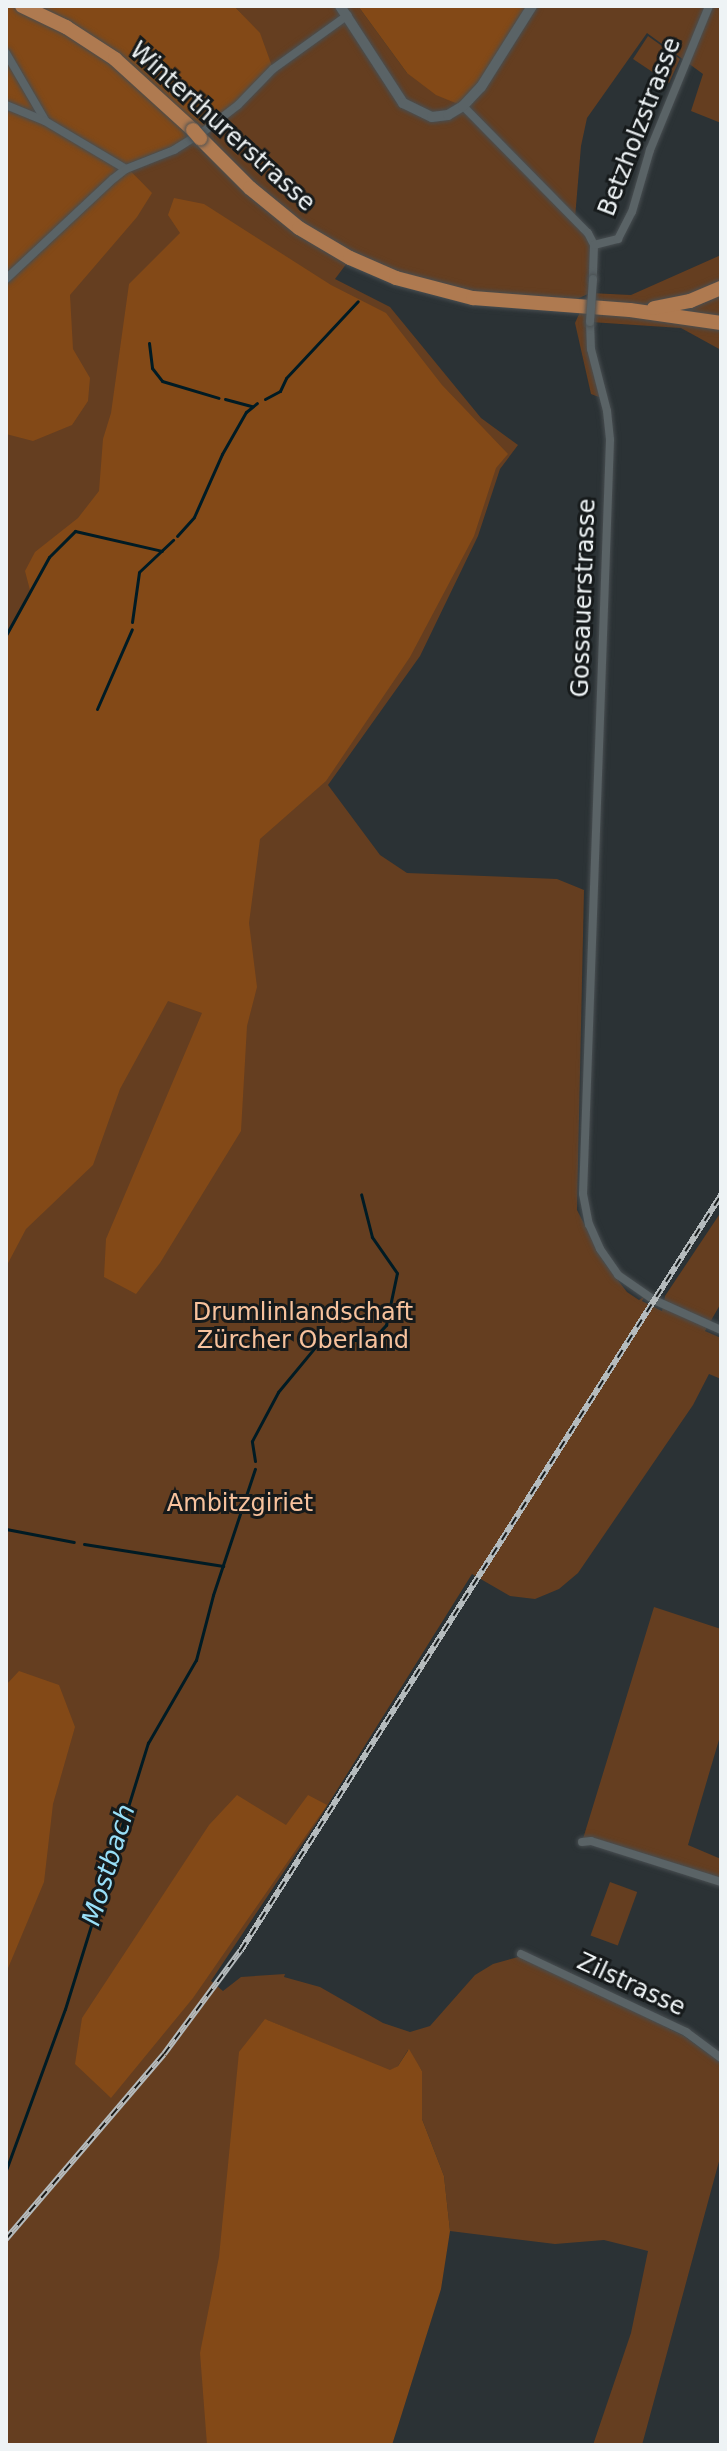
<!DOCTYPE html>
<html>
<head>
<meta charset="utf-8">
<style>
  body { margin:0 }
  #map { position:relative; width:727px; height:2451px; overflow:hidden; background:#2b3235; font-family:"DejaVu Sans",sans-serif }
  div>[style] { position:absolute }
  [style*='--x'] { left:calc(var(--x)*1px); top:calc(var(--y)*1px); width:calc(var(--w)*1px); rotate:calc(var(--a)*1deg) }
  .green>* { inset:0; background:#653e20; transform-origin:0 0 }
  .forest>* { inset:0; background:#834917 }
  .stream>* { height:3px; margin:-1.5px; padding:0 1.5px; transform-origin:1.5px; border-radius:1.5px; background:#001b24 }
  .roads { filter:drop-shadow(0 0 2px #484e51) drop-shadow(0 0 2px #484e51) }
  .minor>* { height:8px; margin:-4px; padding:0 4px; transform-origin:4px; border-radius:4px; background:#5a6366 }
  .tertiary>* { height:10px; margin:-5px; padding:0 5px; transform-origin:5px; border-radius:5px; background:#5a6366 }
  .trunk>* { height:14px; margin:-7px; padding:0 7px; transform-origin:7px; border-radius:7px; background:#af7a50 }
  .rail>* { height:6px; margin-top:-3px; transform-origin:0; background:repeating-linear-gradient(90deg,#161a1b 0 9px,#b5bbbd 0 18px); box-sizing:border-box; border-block:2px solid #b5bbbd }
  .bridges { filter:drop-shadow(0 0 2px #484e51) drop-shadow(0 0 2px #484e51) }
  .minor-bridge>* { height:8px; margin:-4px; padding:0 4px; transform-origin:4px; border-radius:4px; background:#5a6366 }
  .trunk-bridge>* { height:14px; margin:-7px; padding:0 7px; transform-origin:7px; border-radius:7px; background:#af7a50 }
  span { translate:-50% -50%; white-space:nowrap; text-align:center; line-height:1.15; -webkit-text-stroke:6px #161a1b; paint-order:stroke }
  .street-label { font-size:24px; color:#eef3f5 }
  .park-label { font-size:24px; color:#f7c29d }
  .water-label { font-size:26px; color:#98dff8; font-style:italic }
  .frame { position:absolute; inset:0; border:8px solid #eef3f5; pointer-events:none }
</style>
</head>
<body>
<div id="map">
  <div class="green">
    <div style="clip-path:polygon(234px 6px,358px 6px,407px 73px,532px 6px,721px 6px,721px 123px,691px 111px,703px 74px,647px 33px,587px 118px,581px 146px,575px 218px,594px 245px,590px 293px,631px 295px,721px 255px,721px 350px,681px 328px,590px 322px,591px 349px,604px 399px,591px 394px,575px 323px,588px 294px,575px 300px,500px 301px,350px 259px,335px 279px,390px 307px,481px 418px,518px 445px,500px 469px,478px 536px,420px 656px,328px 785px,380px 855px,407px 873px,557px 879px,584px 890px,577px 1210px,604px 1262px,627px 1292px,639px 1300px,645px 1296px,642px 1301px,662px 1311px,665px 1296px,721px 1212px,721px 1303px,705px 1331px,721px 1338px,721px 1379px,709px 1374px,693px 1405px,578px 1573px,559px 1589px,535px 1599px,510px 1596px,472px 1574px,317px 1822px,211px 1981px,223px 1991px,241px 1977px,285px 1974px,284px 1977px,320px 1987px,383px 2023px,410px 2032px,430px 2026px,475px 1975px,493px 1964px,522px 1956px,684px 2036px,721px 2063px,721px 2154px,642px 2445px,593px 2445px,631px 2333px,648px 2251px,604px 2240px,555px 2244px,450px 2231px,444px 2176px,422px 2119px,422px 2071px,408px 2050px,398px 2066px,390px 2071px,267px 2020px,232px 2445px,6px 2445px,6px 281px,139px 180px,125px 165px,191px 139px,260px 34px)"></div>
    <div style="clip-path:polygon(648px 36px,680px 59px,669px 83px,633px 59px)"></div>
    <div style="clip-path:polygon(654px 1607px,721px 1629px,721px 1733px,688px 1845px,721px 1859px,721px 1882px,582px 1842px)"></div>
    <div style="left:610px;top:1882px;width:29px;height:57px;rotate:20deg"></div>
  </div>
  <div class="forest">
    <div style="clip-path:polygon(6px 6px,234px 6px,260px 33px,273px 69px,238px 105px,191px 139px,125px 165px,152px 193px,137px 217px,70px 295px,73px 349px,90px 378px,88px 401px,72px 425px,33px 441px,6px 434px)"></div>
    <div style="clip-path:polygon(358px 6px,532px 6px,463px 106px,436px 95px,407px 73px)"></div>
    <div style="clip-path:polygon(174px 198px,204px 204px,331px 285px,386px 313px,442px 385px,508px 454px,496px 468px,474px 536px,410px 657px,326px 781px,260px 839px,249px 923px,257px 987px,247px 1026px,241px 1131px,160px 1263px,136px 1294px,104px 1277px,106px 1239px,202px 1013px,168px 1001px,120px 1089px,93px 1165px,26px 1229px,6px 1267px,6px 639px,31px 594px,25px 571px,35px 552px,78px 518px,99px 491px,103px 439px,111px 413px,129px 284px,180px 233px,168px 215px)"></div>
    <div style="clip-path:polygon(19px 1671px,59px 1685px,75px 1727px,53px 1804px,44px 1882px,6px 1973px,6px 1685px)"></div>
    <div style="clip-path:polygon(237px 1795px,286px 1825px,308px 1795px,327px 1805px,193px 1998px,111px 2098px,75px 2064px,82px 2018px,209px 1825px)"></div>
    <div style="clip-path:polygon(265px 2019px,390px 2070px,398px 2066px,409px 2049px,422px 2071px,422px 2119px,444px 2176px,450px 2231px,441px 2289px,392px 2445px,207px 2445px,200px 2353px,219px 2257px,239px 2052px)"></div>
  </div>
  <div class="stream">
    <div style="--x:149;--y:343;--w:25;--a:83"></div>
    <div style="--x:152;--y:368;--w:16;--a:52"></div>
    <div style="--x:162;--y:381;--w:59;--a:16.6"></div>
    <div style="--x:225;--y:399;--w:28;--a:15"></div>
    <div style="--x:265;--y:399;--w:17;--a:-28"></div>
    <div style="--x:280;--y:391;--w:14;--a:-65"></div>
    <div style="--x:286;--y:378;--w:105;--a:-46.9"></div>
    <div style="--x:177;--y:536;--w:25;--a:-48"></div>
    <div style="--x:194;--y:517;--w:69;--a:-66"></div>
    <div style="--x:222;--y:454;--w:48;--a:-60.3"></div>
    <div style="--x:246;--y:412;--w:14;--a:-39"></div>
    <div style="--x:132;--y:622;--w:50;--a:-82"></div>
    <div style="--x:139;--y:572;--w:47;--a:-43.3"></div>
    <div style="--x:6;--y:635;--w:89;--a:-61.1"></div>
    <div style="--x:49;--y:557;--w:37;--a:-45"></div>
    <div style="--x:75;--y:531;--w:89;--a:12.9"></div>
    <div style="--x:97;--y:709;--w:87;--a:-66.4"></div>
    <div style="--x:255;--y:1461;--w:20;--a:-99"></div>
    <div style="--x:252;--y:1441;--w:55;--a:-62"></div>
    <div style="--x:278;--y:1392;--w:67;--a:-50.4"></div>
    <div style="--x:321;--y:1340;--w:51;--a:0"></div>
    <div style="--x:372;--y:1340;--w:21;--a:-47"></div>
    <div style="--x:386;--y:1325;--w:53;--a:-78.1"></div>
    <div style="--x:397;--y:1273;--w:44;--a:-124.8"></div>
    <div style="--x:372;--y:1237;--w:44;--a:-104.3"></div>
    <div style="--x:6;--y:1529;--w:69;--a:10.8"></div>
    <div style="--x:84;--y:1544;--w:141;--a:9"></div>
    <div style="--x:6;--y:2170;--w:171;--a:-69.9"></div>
    <div style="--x:65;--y:2009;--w:279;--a:-72.7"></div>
    <div style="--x:148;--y:1743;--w:96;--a:-60"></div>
    <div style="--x:196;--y:1660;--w:67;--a:-75.3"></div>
    <div style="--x:213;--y:1595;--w:133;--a:-71.6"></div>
  </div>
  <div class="roads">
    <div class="minor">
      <div style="--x:6;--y:53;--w:78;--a:59.8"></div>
      <div style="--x:6;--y:105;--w:42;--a:22.3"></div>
      <div style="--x:45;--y:121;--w:94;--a:30.7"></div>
      <div style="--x:463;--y:106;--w:178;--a:45.5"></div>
      <div style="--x:588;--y:233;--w:13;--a:63"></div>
      <div style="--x:594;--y:245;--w:34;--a:92"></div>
      <div style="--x:594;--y:245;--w:25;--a:-14"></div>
      <div style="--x:618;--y:239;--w:30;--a:-63"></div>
      <div style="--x:632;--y:212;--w:65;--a:-73.8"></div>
      <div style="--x:650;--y:150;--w:156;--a:-67.7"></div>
      <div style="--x:6;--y:279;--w:146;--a:-43.1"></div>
      <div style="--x:113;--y:179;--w:16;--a:-38"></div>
      <div style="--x:126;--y:169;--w:52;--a:-21.6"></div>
      <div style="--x:174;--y:150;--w:34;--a:-32"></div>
      <div style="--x:203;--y:132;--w:44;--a:-37.6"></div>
      <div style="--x:238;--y:105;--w:50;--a:-45.8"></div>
      <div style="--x:273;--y:69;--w:92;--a:-35.8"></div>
      <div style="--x:590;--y:322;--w:27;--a:88"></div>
      <div style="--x:591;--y:349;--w:64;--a:75.5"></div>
      <div style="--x:607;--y:411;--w:29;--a:84"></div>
      <div style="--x:610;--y:440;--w:754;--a:92.05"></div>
      <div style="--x:583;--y:1194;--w:31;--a:79"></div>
      <div style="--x:589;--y:1224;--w:27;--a:66"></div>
      <div style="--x:600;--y:1249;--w:32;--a:55"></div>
      <div style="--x:618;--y:1275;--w:44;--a:34.8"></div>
      <div style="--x:654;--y:1300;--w:73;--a:24.1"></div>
      <div style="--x:582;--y:1842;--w:9;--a:-6"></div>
      <div style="--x:591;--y:1841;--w:136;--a:17.5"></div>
      <div style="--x:521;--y:1954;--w:183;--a:25.3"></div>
      <div style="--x:686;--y:2032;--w:44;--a:36.6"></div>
    </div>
    <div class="tertiary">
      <div style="--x:340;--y:6;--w:116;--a:57"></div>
      <div style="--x:403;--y:103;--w:32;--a:26"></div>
      <div style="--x:432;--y:117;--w:16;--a:-7"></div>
      <div style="--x:448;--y:115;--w:17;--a:-31"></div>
      <div style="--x:463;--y:106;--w:26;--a:-47"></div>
      <div style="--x:481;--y:87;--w:96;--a:-57.8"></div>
    </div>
    <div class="trunk">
      <div style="--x:22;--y:6;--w:49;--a:25.5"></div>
      <div style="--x:66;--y:27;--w:59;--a:33.1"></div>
      <div style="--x:115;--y:59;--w:105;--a:42.3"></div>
      <div style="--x:200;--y:138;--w:71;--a:45"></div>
      <div style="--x:250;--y:188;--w:63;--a:39.2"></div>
      <div style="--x:299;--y:228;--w:59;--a:30.5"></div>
      <div style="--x:350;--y:258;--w:50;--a:23.5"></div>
      <div style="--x:396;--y:278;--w:80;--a:14.6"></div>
      <div style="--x:473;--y:298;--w:157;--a:4.4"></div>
      <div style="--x:630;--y:310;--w:92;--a:8.1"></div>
      <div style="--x:654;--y:308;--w:37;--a:-11"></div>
      <div style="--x:690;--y:301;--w:34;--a:-23"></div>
    </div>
  </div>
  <div class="rail">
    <div style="--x:6;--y:2239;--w:243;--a:-49.5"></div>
    <div style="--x:164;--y:2054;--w:129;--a:-53.5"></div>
    <div style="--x:241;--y:1950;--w:895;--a:-57.55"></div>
  </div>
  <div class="bridges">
    <div class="minor-bridge">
      <div style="--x:590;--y:322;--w:43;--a:-86"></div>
    </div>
    <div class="trunk-bridge">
      <div style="--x:193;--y:130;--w:11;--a:49"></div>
    </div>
  </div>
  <div class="street-label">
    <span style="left:222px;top:127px;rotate:42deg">Winterthurerstrasse</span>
    <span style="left:640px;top:127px;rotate:-69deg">Betzholzstrasse</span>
    <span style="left:584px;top:598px;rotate:-88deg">Gossauerstrasse</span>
    <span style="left:631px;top:1985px;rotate:25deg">Zilstrasse</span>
  </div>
  <div class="park-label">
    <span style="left:303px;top:1327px">Drumlinlandschaft<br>Zürcher Oberland</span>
    <span style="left:240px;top:1504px">Ambitzgiriet</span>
  </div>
  <div class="water-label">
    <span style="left:109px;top:1865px;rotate:-73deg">Mostbach</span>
  </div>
  <div class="frame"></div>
</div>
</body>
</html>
